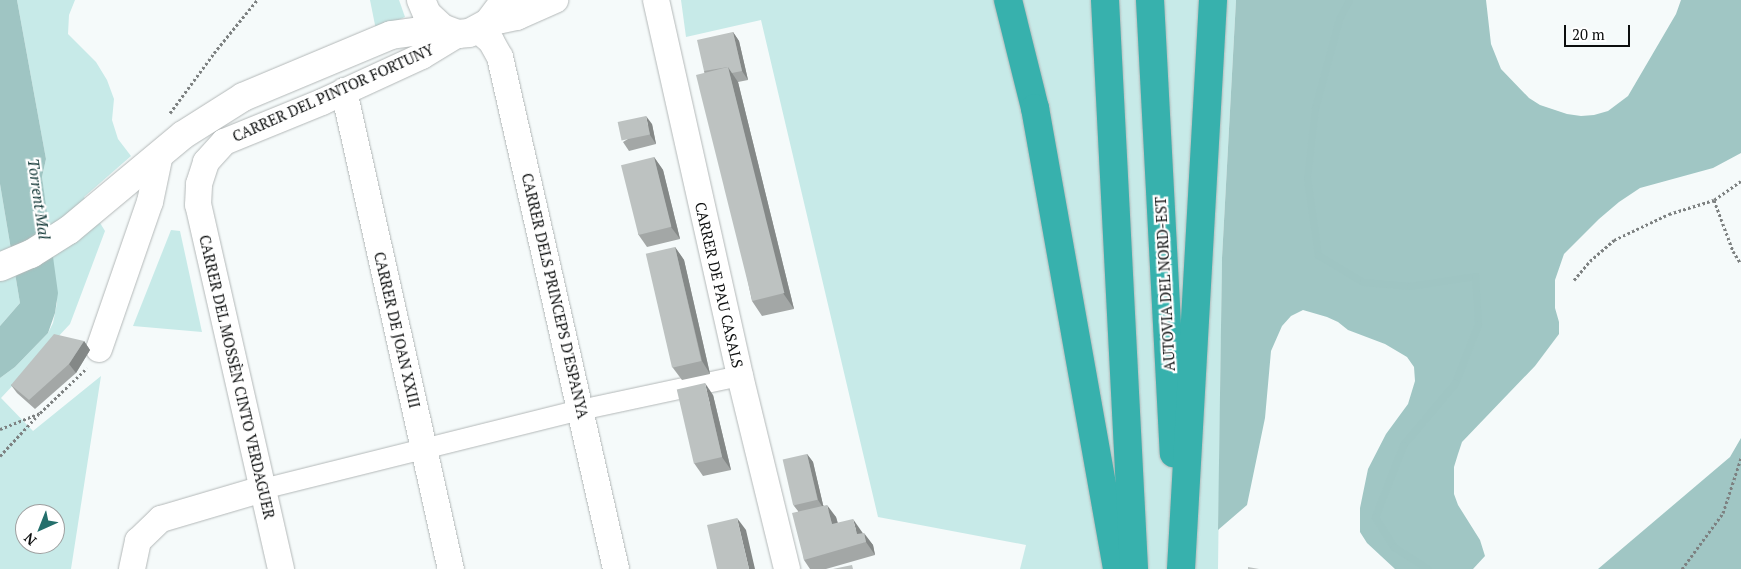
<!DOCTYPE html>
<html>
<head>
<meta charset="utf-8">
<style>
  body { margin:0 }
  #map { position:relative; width:1741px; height:569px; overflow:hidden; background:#f5fafa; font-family:"PT Serif",serif }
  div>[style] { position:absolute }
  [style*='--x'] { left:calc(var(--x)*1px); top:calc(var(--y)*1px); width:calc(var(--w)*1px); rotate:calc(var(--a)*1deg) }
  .green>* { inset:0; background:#c7eae8 }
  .forest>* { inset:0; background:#a0c6c4 }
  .water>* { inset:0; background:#9fc5c3 }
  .stream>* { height:7px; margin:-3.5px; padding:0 3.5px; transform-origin:3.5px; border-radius:3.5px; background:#9fc5c3 }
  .path>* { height:3px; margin-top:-1.5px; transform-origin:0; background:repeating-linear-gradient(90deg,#7d8181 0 2.5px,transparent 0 5px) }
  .roads { filter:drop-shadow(0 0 1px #b3b8b8) drop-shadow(0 0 1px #b3b8b8) }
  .pedestrian>* { height:20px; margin:-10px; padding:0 10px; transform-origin:10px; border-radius:10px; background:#fff }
  .minor>* { height:26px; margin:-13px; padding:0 13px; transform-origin:13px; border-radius:13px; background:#fff }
  .secondary>* { height:28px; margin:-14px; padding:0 14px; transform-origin:14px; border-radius:14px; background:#fff }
  .motorway>* { height:28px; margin:-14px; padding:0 14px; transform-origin:14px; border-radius:14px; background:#37b1ad }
  .wall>* { inset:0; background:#a3a7a6 }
  .shaded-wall>* { inset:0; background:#848887 }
  .building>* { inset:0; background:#bdc2c1; transform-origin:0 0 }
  span { translate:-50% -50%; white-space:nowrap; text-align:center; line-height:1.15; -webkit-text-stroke:4.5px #fff; paint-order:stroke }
  .street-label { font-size:15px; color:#0c0e0e }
  .water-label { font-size:16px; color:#0e3433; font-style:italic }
  .north { position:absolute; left:15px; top:504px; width:50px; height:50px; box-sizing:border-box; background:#fff; border:1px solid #9e9f9f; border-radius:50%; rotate:224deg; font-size:14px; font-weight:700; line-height:20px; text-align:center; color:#0c0e0e }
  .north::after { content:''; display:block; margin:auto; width:18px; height:22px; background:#246f6c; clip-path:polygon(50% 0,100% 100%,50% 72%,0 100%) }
  .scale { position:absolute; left:1564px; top:25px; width:66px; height:22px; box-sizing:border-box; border:2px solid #0c0e0e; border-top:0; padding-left:6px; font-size:15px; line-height:18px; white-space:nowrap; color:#0c0e0e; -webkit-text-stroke:4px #fff; paint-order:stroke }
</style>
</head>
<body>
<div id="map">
  <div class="green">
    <div style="clip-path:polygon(evenodd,17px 0,75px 0,69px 15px,68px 34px,96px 62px,107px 80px,114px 99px,112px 120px,118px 139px,131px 156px,84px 197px,105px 231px,70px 324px,1px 398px,33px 431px,101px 376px,71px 569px,0 569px,0 378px,15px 367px,48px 333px,53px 323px,57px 303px,42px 177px,46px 159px,17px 0,25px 514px,55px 514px,55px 544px,25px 544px,25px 514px)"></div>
    <div style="clip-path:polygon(370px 0,399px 0,405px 17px,376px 30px)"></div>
    <div style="clip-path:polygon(681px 0,1236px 0,1222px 258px,1218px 569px,1020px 569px,1026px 545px,878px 517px,761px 20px,686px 37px)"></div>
    <div style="clip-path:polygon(0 184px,20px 303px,0 326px)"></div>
    <div style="clip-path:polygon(171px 230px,180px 231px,202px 332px,133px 326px)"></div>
  </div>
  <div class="forest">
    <div style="clip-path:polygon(1236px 0,1486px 0,1491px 44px,1501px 69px,1529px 98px,1540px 105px,1567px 114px,1581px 116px,1594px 115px,1608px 111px,1628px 96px,1676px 14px,1681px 0,1741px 0,1741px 153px,1713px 168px,1640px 188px,1619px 202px,1599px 219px,1564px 254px,1555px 280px,1555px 308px,1559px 322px,1559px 334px,1535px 366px,1462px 442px,1458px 454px,1454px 467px,1454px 494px,1458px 505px,1480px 540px,1485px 556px,1473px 569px,1395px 569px,1367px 543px,1360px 532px,1360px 508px,1368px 469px,1386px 434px,1408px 404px,1415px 381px,1414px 367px,1407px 357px,1385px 344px,1348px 330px,1338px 322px,1327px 317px,1303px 310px,1291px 316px,1282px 326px,1271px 351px,1265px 418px,1247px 505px,1218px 530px,1222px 258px)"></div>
    <div style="clip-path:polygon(1741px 438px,1741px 569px,1598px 569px,1730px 457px)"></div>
  </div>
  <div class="water">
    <div style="clip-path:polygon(0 0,17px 0,46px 159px,42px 177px,58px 293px,55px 313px,48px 333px,15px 367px,0 378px,0 326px,20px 303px,0 184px)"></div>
  </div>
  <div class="stream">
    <div style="--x:1349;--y:0;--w:21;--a:118"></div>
    <div style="--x:1339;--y:19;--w:92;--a:105.1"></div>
    <div style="--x:1315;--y:108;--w:70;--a:96.5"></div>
    <div style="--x:1307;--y:178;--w:78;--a:81.9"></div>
    <div style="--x:1318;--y:255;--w:52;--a:31"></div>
    <div style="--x:1363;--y:282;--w:47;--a:4.9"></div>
    <div style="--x:1410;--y:286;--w:66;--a:-8.7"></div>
    <div style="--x:1475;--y:276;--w:48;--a:86.4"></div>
    <div style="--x:1478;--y:324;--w:63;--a:111.3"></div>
    <div style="--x:1455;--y:383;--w:81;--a:130"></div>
    <div style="--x:1403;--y:445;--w:77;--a:111.3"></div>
    <div style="--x:1375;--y:517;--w:36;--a:58"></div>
    <div style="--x:1394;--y:547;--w:40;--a:32.9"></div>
  </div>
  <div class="path">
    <div style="--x:170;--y:113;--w:74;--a:-53.7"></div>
    <div style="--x:214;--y:53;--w:68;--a:-50.9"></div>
    <div style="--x:1741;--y:181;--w:33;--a:145"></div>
    <div style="--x:1714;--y:200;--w:54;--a:69.6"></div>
    <div style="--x:1733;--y:251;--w:15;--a:58"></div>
    <div style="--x:1574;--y:280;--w:25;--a:-50"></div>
    <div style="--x:1590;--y:261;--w:32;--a:-41"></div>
    <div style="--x:1614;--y:240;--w:61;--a:-25.3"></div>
    <div style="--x:1669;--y:214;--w:47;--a:-17.3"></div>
    <div style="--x:0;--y:429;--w:43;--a:-21.8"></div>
    <div style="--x:40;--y:413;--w:65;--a:-43.8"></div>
    <div style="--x:0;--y:456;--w:56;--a:-47.2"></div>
    <div style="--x:1682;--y:569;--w:69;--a:-53.8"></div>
    <div style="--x:1723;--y:513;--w:58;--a:-71.9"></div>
  </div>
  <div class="roads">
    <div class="pedestrian">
      <div style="--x:263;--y:489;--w:328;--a:-14"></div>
      <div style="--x:581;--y:410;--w:163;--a:-12.1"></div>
    </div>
    <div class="minor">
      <div style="--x:656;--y:0;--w:385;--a:77.4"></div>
      <div style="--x:740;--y:376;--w:199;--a:76.3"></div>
      <div style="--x:488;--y:23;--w:30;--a:-12"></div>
      <div style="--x:517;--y:17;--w:42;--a:-24.1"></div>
      <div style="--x:478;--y:30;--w:17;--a:40"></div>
      <div style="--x:491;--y:41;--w:18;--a:61"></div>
      <div style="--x:500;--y:57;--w:525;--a:77.23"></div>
      <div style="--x:344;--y:91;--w:490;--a:77.4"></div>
      <div style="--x:99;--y:349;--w:156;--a:-70.9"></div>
      <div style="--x:150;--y:202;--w:49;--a:-78.2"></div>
      <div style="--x:132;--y:569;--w:29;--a:-78"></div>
      <div style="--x:138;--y:541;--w:32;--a:-44"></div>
      <div style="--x:161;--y:519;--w:106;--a:-16.4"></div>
      <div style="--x:281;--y:569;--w:373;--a:-102.8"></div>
      <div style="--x:198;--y:205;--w:21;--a:-87"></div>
      <div style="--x:199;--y:184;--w:23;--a:-72"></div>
      <div style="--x:206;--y:162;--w:27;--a:-48"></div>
      <div style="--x:224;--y:142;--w:106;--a:-22.2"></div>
      <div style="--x:322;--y:102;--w:110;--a:-24.7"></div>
      <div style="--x:422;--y:56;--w:42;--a:-31.4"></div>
    </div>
    <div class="secondary">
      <div style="--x:421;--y:0;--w:15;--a:67"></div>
      <div style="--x:427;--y:14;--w:21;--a:43"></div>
      <div style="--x:442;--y:28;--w:17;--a:21"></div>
      <div style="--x:458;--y:34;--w:11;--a:-5"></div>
      <div style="--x:469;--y:33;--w:21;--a:-28"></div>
      <div style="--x:488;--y:23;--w:21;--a:-53"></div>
      <div style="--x:501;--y:6;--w:11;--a:-34"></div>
      <div style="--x:0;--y:267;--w:34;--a:-23"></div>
      <div style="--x:31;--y:254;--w:45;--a:-32.3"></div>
      <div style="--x:69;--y:230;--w:148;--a:-39.8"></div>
      <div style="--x:183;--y:135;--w:71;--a:-32.3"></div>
      <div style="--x:243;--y:97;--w:160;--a:-22.7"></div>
      <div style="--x:391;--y:35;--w:51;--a:-7.8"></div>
    </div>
    <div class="motorway">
      <div style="--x:1008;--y:0;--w:111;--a:76"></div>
      <div style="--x:1035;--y:108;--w:468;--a:79.9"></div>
      <div style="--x:1105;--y:0;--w:570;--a:87.08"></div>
      <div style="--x:1150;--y:0;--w:454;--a:87"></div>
      <div style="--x:1181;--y:569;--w:570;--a:-86.78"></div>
    </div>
  </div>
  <div class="wall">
    <div style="clip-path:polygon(733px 32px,739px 41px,748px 80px,738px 82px,794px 309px,762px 316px,752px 301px,704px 71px)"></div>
    <div style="clip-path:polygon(652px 124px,656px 144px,629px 151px,623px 142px)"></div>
    <div style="clip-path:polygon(654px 157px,663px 170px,680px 239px,647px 247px,638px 234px)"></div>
    <div style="clip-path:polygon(675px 247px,684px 260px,710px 374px,682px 380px,673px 368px)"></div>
    <div style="clip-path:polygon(84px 341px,90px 350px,76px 373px,35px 409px,17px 393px,11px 385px)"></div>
    <div style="clip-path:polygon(713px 395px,731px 470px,703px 476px,694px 463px)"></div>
    <div style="clip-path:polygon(807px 454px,813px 462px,823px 505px,836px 517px,838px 523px,862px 532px,873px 545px,875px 555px,826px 569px,810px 569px,804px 560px,798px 511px,794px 506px)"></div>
  </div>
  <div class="shaded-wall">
    <div style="clip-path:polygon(733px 32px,739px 41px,748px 80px,742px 71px)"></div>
    <div style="clip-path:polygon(728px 67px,738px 82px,794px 309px,783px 293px)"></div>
    <div style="clip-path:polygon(646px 116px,652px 124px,656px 144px,650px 135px)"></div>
    <div style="clip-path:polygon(654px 157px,663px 170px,680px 239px,671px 227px)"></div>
    <div style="clip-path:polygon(675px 247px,684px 260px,710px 374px,702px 361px)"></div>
    <div style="clip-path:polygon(84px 341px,90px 350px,76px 373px,69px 364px)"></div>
    <div style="clip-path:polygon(705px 383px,713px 395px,731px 470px,722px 457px)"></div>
    <div style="clip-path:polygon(807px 454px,813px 462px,824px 509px,818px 500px)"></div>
    <div style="clip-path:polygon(827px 505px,836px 517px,841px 537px,832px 524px)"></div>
    <div style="clip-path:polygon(737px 518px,746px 530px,755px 569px,749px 569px)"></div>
    <div style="clip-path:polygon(853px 519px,862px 532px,864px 543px,857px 534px)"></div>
    <div style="clip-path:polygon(864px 533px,873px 545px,875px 555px,866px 542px)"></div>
  </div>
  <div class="building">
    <div style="clip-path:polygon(733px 32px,742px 71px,732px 73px,728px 67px,704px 71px,697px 40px)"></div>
    <div style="left:728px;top:67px;width:233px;height:33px;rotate:76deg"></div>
    <div style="left:646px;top:116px;width:19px;height:29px;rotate:78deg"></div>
    <div style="left:654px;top:157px;width:72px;height:34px;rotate:76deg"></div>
    <div style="left:675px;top:247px;width:117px;height:30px;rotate:77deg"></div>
    <div style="clip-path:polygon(54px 334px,84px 341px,69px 364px,29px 400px,11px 385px)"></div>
    <div style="left:705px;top:383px;width:76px;height:29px;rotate:77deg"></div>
    <div style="left:807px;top:454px;width:47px;height:25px;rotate:77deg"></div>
    <div style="clip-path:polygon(827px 505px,832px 524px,853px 519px,857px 534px,864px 533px,866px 542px,804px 560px,792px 513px)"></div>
    <div style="clip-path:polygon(737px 518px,749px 569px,717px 569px,707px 525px)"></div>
    <div style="clip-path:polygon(852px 565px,853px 569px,833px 569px)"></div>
    <div style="clip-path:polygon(1248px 567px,1259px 569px,1248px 569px)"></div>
  </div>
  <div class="street-label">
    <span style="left:333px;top:93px;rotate:-24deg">CARRER DEL PINTOR FORTUNY</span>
    <span style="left:1165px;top:284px;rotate:-93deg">AUTOVIA DEL NORD-EST</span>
    <span style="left:719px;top:285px;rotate:77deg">CARRER DE PAU CASALS</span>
    <span style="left:555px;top:296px;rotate:77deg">CARRER DELS PRINCEPS D'ESPANYA</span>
    <span style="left:397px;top:330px;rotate:77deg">CARRER DE JOAN XXIII</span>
    <span style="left:237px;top:377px;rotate:77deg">CARRER DEL MOSSÈN CINTO VERDAGUER</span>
  </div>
  <div class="water-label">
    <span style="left:39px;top:199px;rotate:82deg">Torrent Mal</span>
  </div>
  <div class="north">N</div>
  <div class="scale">20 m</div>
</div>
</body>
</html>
